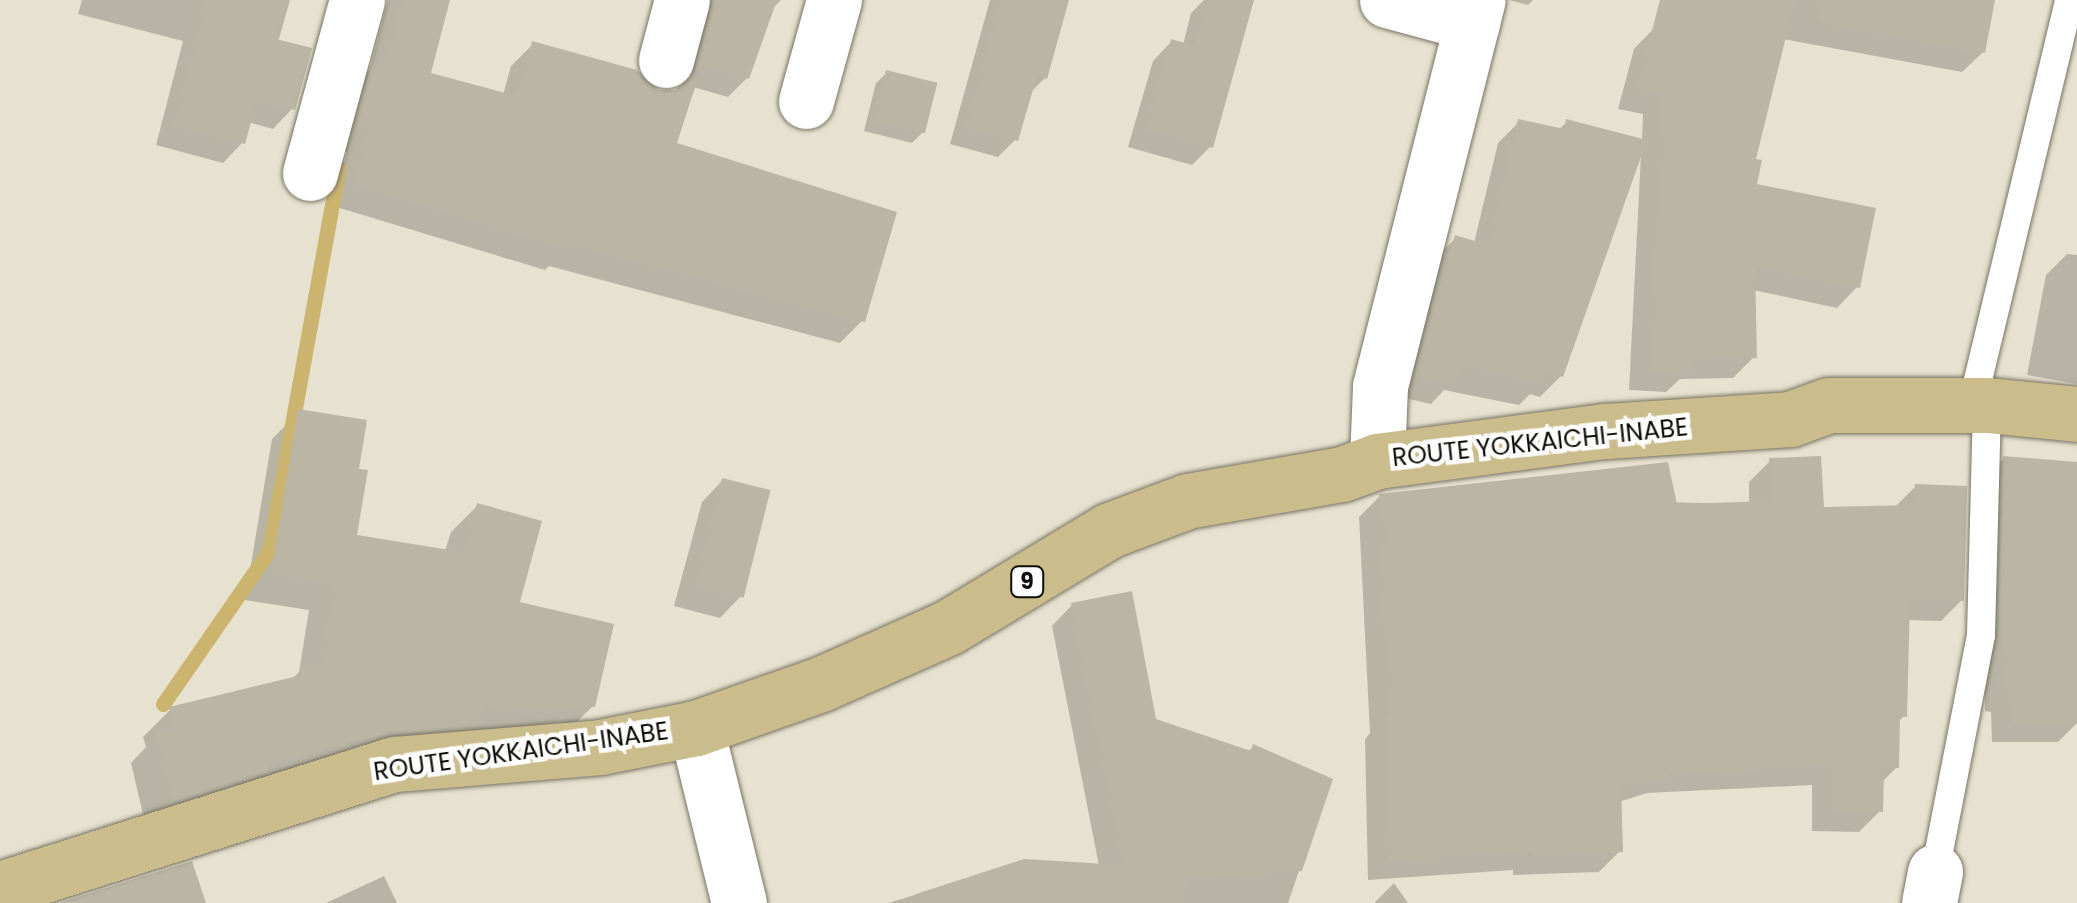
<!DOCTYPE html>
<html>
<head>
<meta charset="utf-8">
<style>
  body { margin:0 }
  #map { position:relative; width:2077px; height:903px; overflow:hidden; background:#e7e1cf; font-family:Poppins,sans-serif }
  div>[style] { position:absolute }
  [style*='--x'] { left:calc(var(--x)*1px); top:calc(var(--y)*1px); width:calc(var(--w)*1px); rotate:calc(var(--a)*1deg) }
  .shadow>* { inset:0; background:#0003 }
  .stream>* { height:15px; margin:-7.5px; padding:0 7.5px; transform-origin:7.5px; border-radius:7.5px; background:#cbb46d }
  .building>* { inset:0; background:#bbb6a4; transform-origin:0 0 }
  .roads { filter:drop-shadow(0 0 2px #787363) drop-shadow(0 0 2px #787363) }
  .lane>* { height:28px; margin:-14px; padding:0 14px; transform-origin:14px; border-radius:14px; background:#fff }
  .street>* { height:55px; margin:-27.5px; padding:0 27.5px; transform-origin:27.5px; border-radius:27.5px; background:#fff }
  .primary>* { height:55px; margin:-27.5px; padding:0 27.5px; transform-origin:27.5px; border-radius:27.5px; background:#cbbc8b }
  span { translate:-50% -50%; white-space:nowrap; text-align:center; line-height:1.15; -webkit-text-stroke:9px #fff; paint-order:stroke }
  .shield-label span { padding:2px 8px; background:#fff; border:2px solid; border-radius:8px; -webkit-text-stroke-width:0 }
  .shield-label { font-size:22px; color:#0e0c06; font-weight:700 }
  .street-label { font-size:25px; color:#0e0c06 }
</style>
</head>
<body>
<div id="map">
  <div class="shadow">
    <div style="clip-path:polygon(82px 0,290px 0,278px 42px,292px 109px,273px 129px,248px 122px,242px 143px,223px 163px,156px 145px,183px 41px,78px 14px)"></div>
    <div style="clip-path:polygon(388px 0,447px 0,428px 75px,503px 95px,511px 66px,533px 44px,658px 93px,676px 92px,685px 85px,680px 83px,694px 28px,688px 0,781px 0,771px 10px,747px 78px,728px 97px,693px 87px,674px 144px,862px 321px,840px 343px,549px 266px,545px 270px,333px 206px,347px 152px,334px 149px,351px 88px,370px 69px)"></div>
    <div style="clip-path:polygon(990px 0,1066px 0,1045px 78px,1029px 94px,1016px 139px,998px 157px,950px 144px)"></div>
    <div style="clip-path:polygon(1204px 0,1231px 0,1211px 146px,1192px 165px,1128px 147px,1153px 61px,1171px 42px,1183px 45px,1191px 13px)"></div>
    <div style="clip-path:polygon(1509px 0,1533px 0,1528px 5px)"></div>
    <div style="clip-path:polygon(1681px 0,1992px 0,1983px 52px,1962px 72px,1783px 39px,1753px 161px,1754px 186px,1857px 287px,1837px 308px,1753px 290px,1754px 357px,1733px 378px,1680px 379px,1666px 392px,1629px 390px,1641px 154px,1561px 376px,1540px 397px,1530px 394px,1519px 405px,1444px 390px,1431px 404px,1396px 396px,1434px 259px,1456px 238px,1474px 243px,1498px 143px,1519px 122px,1558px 130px,1567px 122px,1642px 141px,1643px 114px,1618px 109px,1634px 49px)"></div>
    <div style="clip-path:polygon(887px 73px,923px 132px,912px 143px,864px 131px,876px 83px)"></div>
    <div style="clip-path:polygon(2067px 254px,2077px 255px,2077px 384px,2027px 375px,2046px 275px)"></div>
    <div style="clip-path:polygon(299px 412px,356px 471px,354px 537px,445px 551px,451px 532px,478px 505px,517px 604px,593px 706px,565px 733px,146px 827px,131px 763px,146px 747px,143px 737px,170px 710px,290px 681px,299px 672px,309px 610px,245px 600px,272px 439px)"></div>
    <div style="clip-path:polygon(2004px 458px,2077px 475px,2077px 723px,2058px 742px,1992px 742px,1991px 712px,1985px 711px,1984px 479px)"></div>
    <div style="clip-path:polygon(1770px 461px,1821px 509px,1894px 508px,1916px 486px,1962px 600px,1941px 621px,1907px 620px,1905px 715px,1897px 723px,1897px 767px,1881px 783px,1880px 811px,1859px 832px,1812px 831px,1812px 785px,1647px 793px,1619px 802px,1620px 851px,1599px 872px,1513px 875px,1513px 870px,1368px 880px,1365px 739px,1370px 733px,1359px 517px,1380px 496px,1749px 504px,1749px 482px)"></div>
    <div style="clip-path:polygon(723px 480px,741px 596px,720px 618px,674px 606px,702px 502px)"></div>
    <div style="clip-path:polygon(1072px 605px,1154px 721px,1247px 752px,1253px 747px,1330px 780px,1288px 903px,888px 903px,1024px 862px,1099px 866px,1052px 626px)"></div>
    <div style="clip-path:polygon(384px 876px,397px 903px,326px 903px)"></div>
    <div style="clip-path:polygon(1394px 883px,1408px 903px,1375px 903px,1375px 902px)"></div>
  </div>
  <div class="stream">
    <div style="--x:163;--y:704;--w:186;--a:-55.3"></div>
    <div style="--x:269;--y:551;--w:390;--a:-79.7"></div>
  </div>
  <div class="building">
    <div style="clip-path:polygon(207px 0,286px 0,276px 39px,312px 48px,295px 110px,257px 100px,245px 144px,174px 125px)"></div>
    <div style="clip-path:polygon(402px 0,450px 0,431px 73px,517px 96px,532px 41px,637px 70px,659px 90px,675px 90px,692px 76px,698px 78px,677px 143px,897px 212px,865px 322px,571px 244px,569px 249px,354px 184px,368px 130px,355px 127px,372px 63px,386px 66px)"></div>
    <div style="clip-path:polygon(712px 0,777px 0,749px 79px,697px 64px)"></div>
    <div style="clip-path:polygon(1001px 0,1069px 0,1047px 79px,1037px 76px,1018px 141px,966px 127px)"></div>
    <div style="clip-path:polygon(1207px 0,1254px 0,1213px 148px,1145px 129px,1171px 39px,1195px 46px)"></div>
    <div style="clip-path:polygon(1660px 0,1795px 0,1756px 159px,1762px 160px,1757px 184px,1876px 208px,1860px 288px,1755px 267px,1757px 358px,1691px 359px,1689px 373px,1649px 371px,1663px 93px,1637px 88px)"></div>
    <div style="clip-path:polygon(1820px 0,1995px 0,1985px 53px,1818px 22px)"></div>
    <div style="left:886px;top:70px;width:53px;height:52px;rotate:14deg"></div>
    <div style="clip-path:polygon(1518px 119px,1564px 129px,1566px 119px,1647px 140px,1563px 377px,1547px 371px,1542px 385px,1468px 366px,1458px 369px,1454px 384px,1415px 375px,1455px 235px,1488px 245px)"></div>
    <div style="clip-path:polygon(298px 409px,367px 420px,359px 469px,368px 470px,357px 535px,462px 552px,477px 503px,542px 521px,520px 602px,614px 624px,595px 707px,482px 705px,485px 725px,386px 734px,267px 764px,269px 771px,173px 802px,156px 733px,175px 730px,169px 707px,302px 675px,300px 667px,322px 662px,334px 583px,271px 574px)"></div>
    <div style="clip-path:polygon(1821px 456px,1824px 507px,1914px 505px,1915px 484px,1967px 486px,1964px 601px,1910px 599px,1907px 717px,1900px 716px,1899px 768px,1884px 768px,1883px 812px,1832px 811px,1832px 765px,1671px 773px,1663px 780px,1621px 785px,1623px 852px,1533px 856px,1533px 850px,1388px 860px,1385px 715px,1391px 715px,1377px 544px,1387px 544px,1379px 494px,1668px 462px,1677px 504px,1770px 501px,1769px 458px)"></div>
    <div style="clip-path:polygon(2003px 456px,2077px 462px,2077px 723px,2011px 723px,1999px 602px)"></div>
    <div style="left:722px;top:478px;width:50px;height:111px;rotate:14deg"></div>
    <div style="clip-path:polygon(1132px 591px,1156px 719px,1251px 751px,1253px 744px,1333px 779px,1302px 871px,1185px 878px,1184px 903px,917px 903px,916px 894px,1024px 859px,1122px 865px,1071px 603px)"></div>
    <div style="clip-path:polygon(192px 861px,206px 903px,59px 903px)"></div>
  </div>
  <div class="roads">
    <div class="lane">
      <div style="--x:1972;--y:405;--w:416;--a:-76.5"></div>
      <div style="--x:1935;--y:872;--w:241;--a:-79"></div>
      <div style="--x:1981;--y:635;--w:230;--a:-88.5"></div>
    </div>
    <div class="street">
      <div style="--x:1387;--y:0;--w:88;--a:15.1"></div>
      <div style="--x:666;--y:60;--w:62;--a:-75.1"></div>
      <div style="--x:806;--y:101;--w:105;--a:-74.5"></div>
      <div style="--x:310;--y:173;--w:179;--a:-74.8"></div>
      <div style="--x:1377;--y:461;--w:75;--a:-87.7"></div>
      <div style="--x:1380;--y:386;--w:398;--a:-75.8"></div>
      <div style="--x:696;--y:728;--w:180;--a:76.2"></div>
      <div style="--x:1929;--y:903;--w:32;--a:-79"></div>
    </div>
    <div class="primary">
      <div style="--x:0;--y:889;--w:414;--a:-17.6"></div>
      <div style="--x:395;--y:764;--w:206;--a:-4.7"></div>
      <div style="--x:600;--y:747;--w:98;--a:-11.2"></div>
      <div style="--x:696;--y:728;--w:133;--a:-19.4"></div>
      <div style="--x:821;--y:684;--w:140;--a:-24"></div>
      <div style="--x:949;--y:627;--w:188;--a:-31.1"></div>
      <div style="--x:1110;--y:530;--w:82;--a:-20.6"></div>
      <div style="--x:1187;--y:501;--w:157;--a:-9.9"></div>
      <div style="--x:1342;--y:474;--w:37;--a:-20"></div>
      <div style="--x:1377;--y:461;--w:231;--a:-7.5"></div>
      <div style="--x:1606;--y:431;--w:184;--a:-3.7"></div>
      <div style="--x:1790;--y:419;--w:41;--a:-19.7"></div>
      <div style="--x:1829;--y:405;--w:158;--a:0"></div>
      <div style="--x:1987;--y:405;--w:90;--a:5.7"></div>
    </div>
  </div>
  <div class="shield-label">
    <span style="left:1027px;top:582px">9</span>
  </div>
  <div class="street-label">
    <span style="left:1540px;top:443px;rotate:-6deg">ROUTE YOKKAICHI-INABE</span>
    <span style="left:521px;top:752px;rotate:-8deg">ROUTE YOKKAICHI-INABE</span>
  </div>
</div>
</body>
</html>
